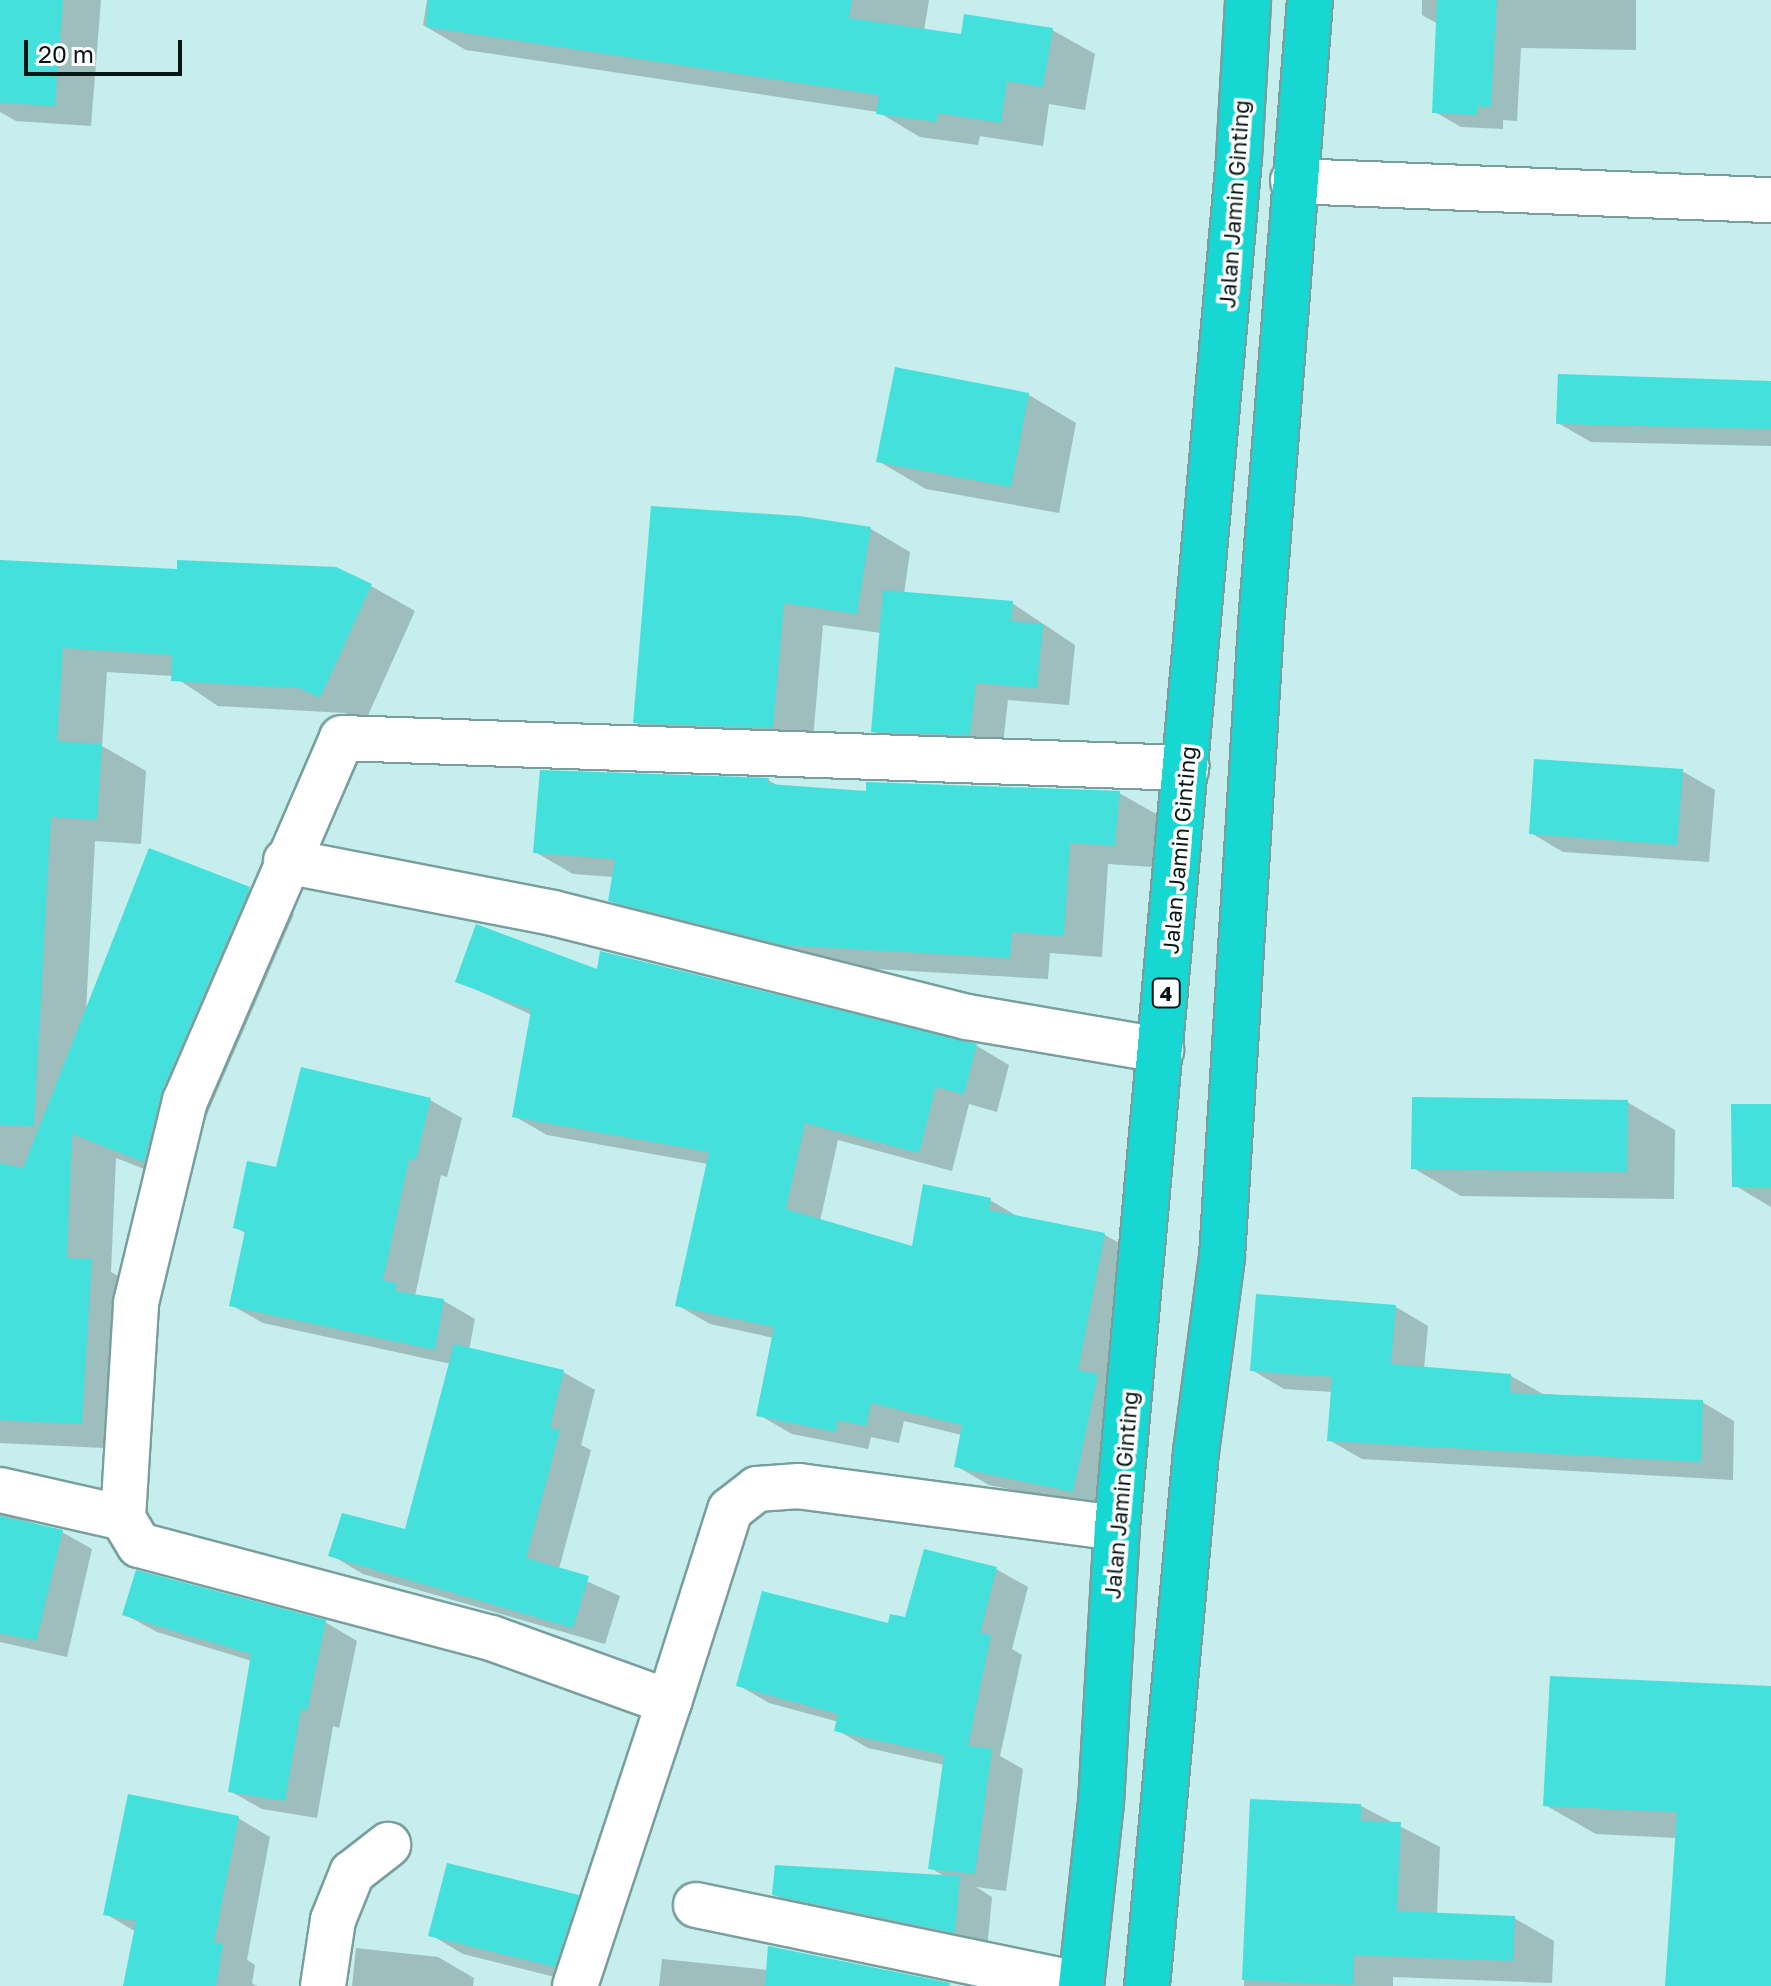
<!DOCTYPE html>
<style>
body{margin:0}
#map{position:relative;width:1771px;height:1986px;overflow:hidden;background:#c5eeec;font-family:"Golos Text",sans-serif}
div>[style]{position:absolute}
.shadow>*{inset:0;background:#0003}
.building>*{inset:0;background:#43e0dc}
.roads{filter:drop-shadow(2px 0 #789f9d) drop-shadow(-2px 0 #789f9d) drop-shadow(0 2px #789f9d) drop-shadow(0 -2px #789f9d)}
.minor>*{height:44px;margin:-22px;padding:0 22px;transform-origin:22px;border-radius:22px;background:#fff}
.highway>*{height:44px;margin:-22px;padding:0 22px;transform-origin:22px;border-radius:22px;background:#17d7d3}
span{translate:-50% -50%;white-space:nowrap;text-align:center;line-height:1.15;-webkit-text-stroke:7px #fff;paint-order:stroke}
.shield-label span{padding:2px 6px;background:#fff;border:2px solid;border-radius:6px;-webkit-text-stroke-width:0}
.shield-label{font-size:20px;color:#071716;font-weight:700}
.street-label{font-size:22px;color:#071716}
.scale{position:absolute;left:24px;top:40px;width:158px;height:36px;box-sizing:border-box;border:4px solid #071716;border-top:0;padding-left:10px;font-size:24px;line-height:28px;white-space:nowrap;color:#071716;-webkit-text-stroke:6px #fff;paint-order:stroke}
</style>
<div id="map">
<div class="shadow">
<i style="clip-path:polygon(0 0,101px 0,91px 126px,16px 121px,0 112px)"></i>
<i style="clip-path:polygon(427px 0,929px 0,924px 31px,963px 36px,1052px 30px,1095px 54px,1085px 110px,1049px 104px,1043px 146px,980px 136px,978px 145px,920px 137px,878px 112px,466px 50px,423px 25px)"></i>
<i style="clip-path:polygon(1422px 0,1636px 0,1636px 50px,1521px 48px,1517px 121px,1503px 120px,1503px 129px,1461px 127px,1435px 112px,1438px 24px,1422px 15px)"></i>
<i style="clip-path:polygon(896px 370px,1029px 395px,1076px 423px,1059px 513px,926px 489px,878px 461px)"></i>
<i style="clip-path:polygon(1771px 383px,1771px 446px,1591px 442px,1558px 423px)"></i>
<i style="clip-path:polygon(871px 529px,910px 552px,904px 594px,1012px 603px,1075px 645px,1069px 705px,1008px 700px,1002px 753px,905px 749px,873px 731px,881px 633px,823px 625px,812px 750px,675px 745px,635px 722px)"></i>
<i style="clip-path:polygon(0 562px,371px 586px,415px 611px,365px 722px,345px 713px,218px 706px,173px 676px,107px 672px,102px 746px,146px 771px,141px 844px,95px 841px,86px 1011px,150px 851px,249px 889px,294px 914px,206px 1117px,188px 1186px,116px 1158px,111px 1272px,136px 1286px,126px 1449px,0 1443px)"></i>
<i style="clip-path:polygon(1682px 771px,1715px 790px,1709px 862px,1563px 852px,1531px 833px)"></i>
<i style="clip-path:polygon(768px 780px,780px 787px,867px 793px,1119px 793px,1158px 815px,1153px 867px,1108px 864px,1102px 957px,1050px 953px,1048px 979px,824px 966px,649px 922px,610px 900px,614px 877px,573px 874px,535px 852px)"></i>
<i style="clip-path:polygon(602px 953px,977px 1046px,1009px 1065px,997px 1112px,969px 1104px,952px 1171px,838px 1140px,820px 1221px,914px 1248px,990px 1200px,1022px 1219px,1105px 1235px,1138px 1254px,1106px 1509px,989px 1485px,956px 1466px,962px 1435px,904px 1421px,899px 1443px,871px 1437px,868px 1449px,792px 1434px,759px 1415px,774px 1338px,710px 1324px,677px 1305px,708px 1164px,547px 1135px,514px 1116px,532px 1015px,457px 981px,599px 971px)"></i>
<i style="clip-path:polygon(430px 1100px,462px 1118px,447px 1177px,441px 1175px,415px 1296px,444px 1301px,475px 1319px,469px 1350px,563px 1372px,595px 1390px,581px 1445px,591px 1450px,559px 1569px,620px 1596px,605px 1644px,363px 1574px,331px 1555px,406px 1531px,451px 1364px,263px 1323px,231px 1305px,247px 1234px,235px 1227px,278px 1169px)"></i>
<i style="clip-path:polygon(1627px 1102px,1675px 1130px,1674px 1199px,1461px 1196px,1413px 1168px)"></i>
<i style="clip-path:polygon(1771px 1106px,1771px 1207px,1734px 1185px)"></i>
<i style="clip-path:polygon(1396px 1307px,1428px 1326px,1424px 1369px,1511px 1376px,1543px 1394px,1702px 1402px,1734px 1421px,1733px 1480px,1362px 1459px,1329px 1440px,1333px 1392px,1284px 1389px,1252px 1370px)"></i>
<i style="clip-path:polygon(0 1513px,62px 1532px,92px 1549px,67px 1657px,0 1642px)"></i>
<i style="clip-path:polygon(925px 1551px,996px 1569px,1028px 1587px,1012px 1649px,1022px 1655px,1000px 1756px,1023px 1769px,1006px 1891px,976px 1887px,992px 1897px,987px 1950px,807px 1913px,774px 1894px,948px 1878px,930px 1868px,945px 1765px,868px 1748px,837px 1730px,839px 1722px,769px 1703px,738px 1685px,906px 1619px)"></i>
<i style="clip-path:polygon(124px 1614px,325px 1622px,357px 1641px,339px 1728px,333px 1726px,317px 1818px,262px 1809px,230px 1791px,252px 1661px,157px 1632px)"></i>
<i style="clip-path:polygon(1771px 1688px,1771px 1986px,1667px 1986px,1677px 1838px,1596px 1834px,1545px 1805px)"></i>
<i style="clip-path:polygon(1252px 1801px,1361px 1806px,1440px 1847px,1437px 1915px,1514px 1918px,1554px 1941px,1552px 1983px,1393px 1977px,1393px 1986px,1244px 1986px)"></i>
<i style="clip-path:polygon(238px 1818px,270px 1837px,247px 1960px,255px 1965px,252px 1983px,257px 1986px,125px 1986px,136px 1932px,106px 1914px)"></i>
<i style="clip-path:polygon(578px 1897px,610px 1916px,587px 1985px,463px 1954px,431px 1935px)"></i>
<i style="clip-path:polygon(356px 1948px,438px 1957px,474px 1978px,473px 1986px,352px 1986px)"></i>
<i style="clip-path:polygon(770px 1948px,953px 1986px,659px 1986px,662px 1959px,768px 1970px)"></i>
</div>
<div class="building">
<i style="clip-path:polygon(0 0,63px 0,55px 106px,0 103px)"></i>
<i style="clip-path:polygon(428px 0,852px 0,849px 18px,961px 34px,964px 14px,1053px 28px,1043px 87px,1007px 81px,1001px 123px,938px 113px,936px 122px,876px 114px,879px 95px,426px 27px)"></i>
<i style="clip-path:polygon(1437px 0,1497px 0,1491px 107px,1478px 106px,1477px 115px,1432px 113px)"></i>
<i style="clip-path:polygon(895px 367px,1029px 393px,1011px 487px,876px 462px)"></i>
<i style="clip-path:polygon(1558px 374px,1771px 381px,1771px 429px,1556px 424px)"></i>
<i style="clip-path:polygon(651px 506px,799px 516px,871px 527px,857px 614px,784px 603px,773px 728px,633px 723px)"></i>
<i style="clip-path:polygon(0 560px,177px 569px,177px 560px,336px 567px,372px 584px,320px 698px,299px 688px,171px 681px,172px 655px,63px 648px,57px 741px,102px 744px,97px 820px,51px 817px,34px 1126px,0 1125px)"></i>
<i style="clip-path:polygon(883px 590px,1013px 601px,1011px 621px,1043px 624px,1037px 688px,976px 683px,970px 735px,871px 732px)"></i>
<i style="clip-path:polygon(1534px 759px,1683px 769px,1677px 845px,1529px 834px)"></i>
<i style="clip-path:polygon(540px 770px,769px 778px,768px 784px,866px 791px,866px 782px,1120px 791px,1115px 846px,1070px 843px,1064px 936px,1012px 932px,1010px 958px,783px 945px,608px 901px,615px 859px,533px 853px)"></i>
<i style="clip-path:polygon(149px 848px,250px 887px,162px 1091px,144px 1162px,72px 1134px,67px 1258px,92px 1259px,82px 1424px,0 1420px,0 1163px,23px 1168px)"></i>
<i style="clip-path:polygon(476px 924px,597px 969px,600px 951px,977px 1044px,964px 1094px,936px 1087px,919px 1153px,805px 1123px,786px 1209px,912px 1246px,923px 1184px,991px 1198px,989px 1210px,1105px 1233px,1078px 1370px,1098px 1374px,1073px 1492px,954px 1467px,962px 1425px,871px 1403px,866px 1426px,838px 1420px,836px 1432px,756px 1416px,774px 1327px,675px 1306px,709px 1152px,512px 1117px,531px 1010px,455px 982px)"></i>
<i style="clip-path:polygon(301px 1067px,431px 1098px,416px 1160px,409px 1159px,383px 1280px,397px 1284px,395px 1291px,444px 1299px,435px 1350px,229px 1306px,245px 1231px,233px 1228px,247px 1161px,276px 1167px)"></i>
<i style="clip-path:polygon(1412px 1097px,1628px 1100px,1627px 1172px,1411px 1169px)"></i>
<i style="clip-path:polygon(1731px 1104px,1771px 1104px,1771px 1187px,1732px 1187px)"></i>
<i style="clip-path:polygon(1256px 1294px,1396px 1305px,1391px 1364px,1511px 1374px,1510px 1393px,1703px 1400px,1701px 1462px,1327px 1441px,1332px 1377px,1250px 1371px)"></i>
<i style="clip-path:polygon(454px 1344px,564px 1370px,550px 1428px,560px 1430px,526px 1558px,589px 1576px,573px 1628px,328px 1556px,342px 1513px,405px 1529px)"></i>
<i style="clip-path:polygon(0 1516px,63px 1530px,36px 1641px,0 1633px)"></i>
<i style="clip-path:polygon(924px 1549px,997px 1567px,980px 1633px,991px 1635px,968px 1746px,992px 1749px,975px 1874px,928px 1869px,944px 1755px,834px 1731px,838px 1714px,736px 1686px,762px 1591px,888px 1623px,890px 1614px,905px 1617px)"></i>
<i style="clip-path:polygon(136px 1570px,326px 1620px,307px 1711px,301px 1709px,285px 1801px,228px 1792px,251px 1654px,122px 1615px)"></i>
<i style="clip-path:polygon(1550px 1676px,1771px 1686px,1771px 1986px,1665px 1986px,1677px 1812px,1543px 1806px)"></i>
<i style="clip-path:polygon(128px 1794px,239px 1816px,214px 1942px,223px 1944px,216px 1986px,123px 1986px,136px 1921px,103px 1915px)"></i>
<i style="clip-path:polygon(1250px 1799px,1361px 1804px,1361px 1821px,1401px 1822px,1397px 1911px,1515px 1916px,1513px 1961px,1354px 1955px,1353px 1985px,1242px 1980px)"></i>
<i style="clip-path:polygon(447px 1863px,579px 1895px,555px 1967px,428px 1936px)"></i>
<i style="clip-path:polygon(775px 1865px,960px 1876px,955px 1933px,772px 1895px)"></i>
<i style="clip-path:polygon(768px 1946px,950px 1983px,949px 1986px,765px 1986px)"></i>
</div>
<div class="roads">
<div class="minor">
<i style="left:1293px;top:181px;width:478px;rotate:2.3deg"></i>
<i style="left:286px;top:861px;width:272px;rotate:11deg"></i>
<i style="left:553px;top:913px;width:427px;rotate:14.1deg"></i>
<i style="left:967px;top:1017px;width:197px;rotate:9.7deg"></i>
<i style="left:0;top:1490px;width:126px;rotate:12.8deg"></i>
<i style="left:1117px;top:1528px;width:321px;rotate:-172.5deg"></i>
<i style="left:799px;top:1486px;width:42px;rotate:175.9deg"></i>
<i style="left:757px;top:1489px;width:34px;rotate:142deg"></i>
<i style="left:730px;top:1510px;width:201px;rotate:107.6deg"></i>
<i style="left:669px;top:1702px;width:189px;rotate:-160.2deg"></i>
<i style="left:491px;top:1638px;width:364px;rotate:-165.2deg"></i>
<i style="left:139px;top:1545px;width:31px;rotate:-121deg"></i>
<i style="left:123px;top:1518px;width:215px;rotate:-86.5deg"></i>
<i style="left:136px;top:1303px;width:208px;rotate:-76.4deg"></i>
<i style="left:185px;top:1101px;width:395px;rotate:-66.6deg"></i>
<i style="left:342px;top:738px;width:845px;rotate:2.04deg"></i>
<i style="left:696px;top:1905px;width:393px;rotate:11.7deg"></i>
<i style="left:323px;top:1986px;width:67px;rotate:-81.4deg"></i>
<i style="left:333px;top:1920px;width:51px;rotate:-68deg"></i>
<i style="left:352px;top:1873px;width:46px;rotate:-37.9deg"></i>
<i style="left:575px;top:1986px;width:299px;rotate:-71.7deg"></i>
</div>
<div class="highway">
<i style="left:1081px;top:1986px;width:184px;rotate:-83.8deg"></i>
<i style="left:1101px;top:1803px;width:275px;rotate:-86.7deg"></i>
<i style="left:1117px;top:1528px;width:1375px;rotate:-84.91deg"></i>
<i style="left:1239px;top:158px;width:158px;rotate:-86.7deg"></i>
<i style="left:1147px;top:1986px;width:536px;rotate:-84.76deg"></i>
<i style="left:1196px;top:1452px;width:197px;rotate:-82.4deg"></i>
<i style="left:1222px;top:1257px;width:634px;rotate:-86.47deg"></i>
<i style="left:1261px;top:624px;width:626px;rotate:-85.51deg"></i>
</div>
</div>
<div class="shield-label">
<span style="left:1166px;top:993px">4</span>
</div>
<div class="street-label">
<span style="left:1234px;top:204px;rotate:-86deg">Jalan Jamin Ginting</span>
<span style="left:1179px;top:850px;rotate:-85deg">Jalan Jamin Ginting</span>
<span style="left:1121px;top:1495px;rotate:-85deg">Jalan Jamin Ginting</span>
</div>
<div class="scale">20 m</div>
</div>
